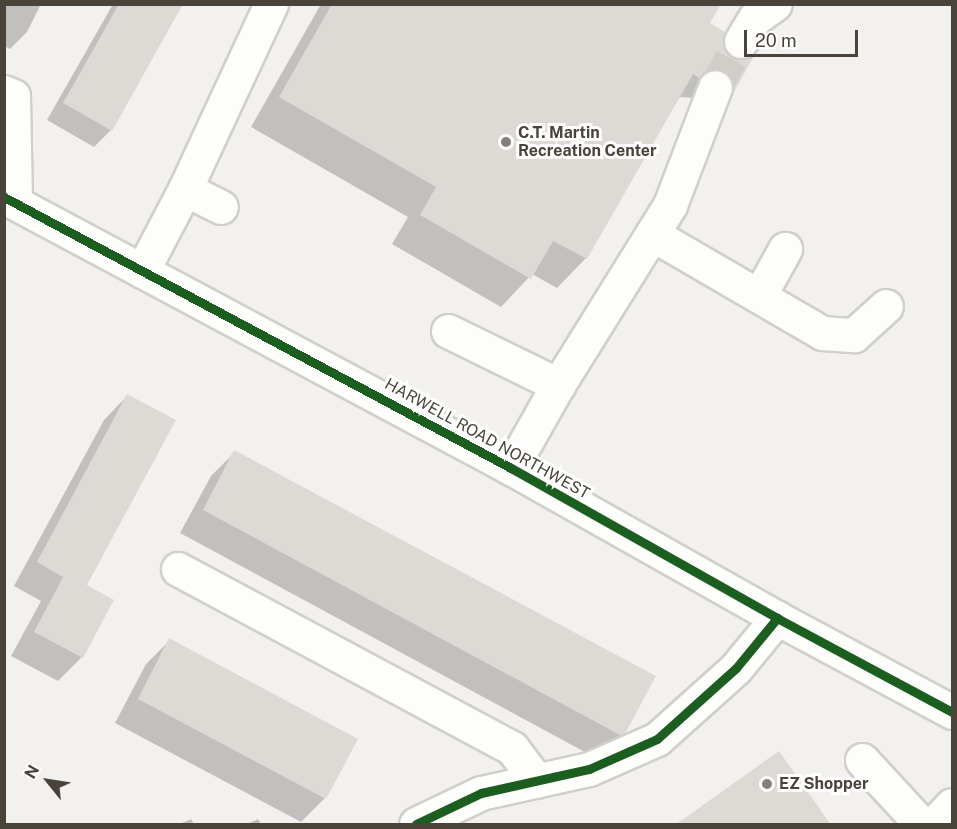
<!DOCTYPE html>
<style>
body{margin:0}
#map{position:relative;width:957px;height:829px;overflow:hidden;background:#f3f1ee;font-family:"Public Sans",sans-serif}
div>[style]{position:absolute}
.shadow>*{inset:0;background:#0003}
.building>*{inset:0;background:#dddad6}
.minor-tunnel>*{height:33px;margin-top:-16.5px;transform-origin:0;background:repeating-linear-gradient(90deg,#d1ceca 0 33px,transparent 0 49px)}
.roads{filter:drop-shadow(2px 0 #d1cfcc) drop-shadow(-2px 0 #d1cfcc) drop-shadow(0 2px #d1cfcc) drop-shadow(0 -2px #d1cfcc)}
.minor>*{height:33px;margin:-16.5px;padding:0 16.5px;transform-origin:16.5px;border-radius:16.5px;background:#fdfdfc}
.cycleway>*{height:9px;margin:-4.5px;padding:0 4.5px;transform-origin:4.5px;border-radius:4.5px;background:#1b5e20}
.dots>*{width:16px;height:16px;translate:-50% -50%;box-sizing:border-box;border:3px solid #fff;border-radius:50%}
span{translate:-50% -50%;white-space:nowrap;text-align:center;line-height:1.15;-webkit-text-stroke:6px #fff;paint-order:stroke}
.poi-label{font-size:16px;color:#49433a;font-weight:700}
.left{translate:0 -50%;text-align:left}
.street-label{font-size:16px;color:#49433a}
.frame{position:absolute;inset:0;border:6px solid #49433a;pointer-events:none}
.north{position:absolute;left:18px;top:751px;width:60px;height:60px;-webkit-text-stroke:4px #fff;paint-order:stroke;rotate:300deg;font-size:16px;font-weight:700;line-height:24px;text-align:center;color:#49433a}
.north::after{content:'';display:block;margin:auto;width:21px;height:27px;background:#49433a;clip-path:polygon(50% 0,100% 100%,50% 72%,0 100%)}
.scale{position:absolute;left:744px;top:30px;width:114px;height:27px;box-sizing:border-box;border:3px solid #49433a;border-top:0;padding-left:8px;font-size:18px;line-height:21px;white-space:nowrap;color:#49433a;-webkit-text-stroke:4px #fff;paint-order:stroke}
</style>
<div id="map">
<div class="shadow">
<i style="clip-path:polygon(4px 4px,41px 4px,27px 32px,10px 49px,4px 46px)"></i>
<i style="clip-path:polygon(113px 4px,177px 4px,111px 130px,94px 147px,47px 120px)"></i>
<i style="clip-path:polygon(321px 4px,719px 4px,708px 24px,723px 50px,731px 59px,752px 58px,730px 96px,704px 123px,705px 113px,693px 98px,681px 97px,675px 101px,586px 258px,557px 288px,532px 274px,501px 307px,392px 244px,408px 217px,251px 127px)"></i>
<i style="clip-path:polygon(127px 396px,85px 586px,82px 657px,58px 681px,11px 656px,41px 601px,14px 586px,104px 420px)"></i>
<i style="clip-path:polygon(235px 452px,625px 731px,596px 758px,180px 533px,211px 476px)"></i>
<i style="clip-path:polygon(170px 640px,356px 740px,324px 799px,301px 822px,115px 723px,146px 664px)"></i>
<i style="clip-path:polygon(191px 819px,194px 824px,180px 824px)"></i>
<i style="clip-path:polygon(258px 819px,261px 824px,247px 824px)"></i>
</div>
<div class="building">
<i style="clip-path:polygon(119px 4px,183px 4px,112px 131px,63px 103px)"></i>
<i style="clip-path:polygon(332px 4px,721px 4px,710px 23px,725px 32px,725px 50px,741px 60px,757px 51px,731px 97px,733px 83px,722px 70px,711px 69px,699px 78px,693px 74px,587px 259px,553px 241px,531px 279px,420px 215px,436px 187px,279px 97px)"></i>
<i style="clip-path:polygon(127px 394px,176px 420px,87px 585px,114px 600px,83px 658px,34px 632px,63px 577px,37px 562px)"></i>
<i style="clip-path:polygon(234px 450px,656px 676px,626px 732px,620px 735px,203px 510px)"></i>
<i style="clip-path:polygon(169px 638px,358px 739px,326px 799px,138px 699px)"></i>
<i style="clip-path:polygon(779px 751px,831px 825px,675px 825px)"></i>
</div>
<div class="minor-tunnel">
<i style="left:715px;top:87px;width:53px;rotate:-60.5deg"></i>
</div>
<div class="roads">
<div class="minor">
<i style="left:741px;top:41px;width:27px;rotate:-59deg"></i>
<i style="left:755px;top:18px;width:24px;rotate:-35deg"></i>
<i style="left:4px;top:92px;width:10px;rotate:24deg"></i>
<i style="left:13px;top:96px;width:107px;rotate:88.9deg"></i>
<i style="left:185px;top:189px;width:204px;rotate:-65.1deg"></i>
<i style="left:4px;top:197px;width:575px;rotate:28.13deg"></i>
<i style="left:511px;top:468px;width:305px;rotate:29.4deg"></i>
<i style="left:777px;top:618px;width:199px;rotate:28.2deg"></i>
<i style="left:652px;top:234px;width:197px;rotate:30.2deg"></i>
<i style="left:822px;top:333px;width:32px;rotate:4deg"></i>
<i style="left:854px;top:335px;width:43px;rotate:-42.2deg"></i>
<i style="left:142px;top:271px;width:93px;rotate:-62.3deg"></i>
<i style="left:185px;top:189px;width:40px;rotate:26.6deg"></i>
<i style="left:759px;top:296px;width:54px;rotate:-61deg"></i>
<i style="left:448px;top:331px;width:123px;rotate:26.1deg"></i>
<i style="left:511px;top:468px;width:95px;rotate:-60.5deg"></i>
<i style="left:558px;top:385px;width:212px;rotate:-58.1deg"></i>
<i style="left:670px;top:205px;width:126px;rotate:-69.1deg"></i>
<i style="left:178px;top:569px;width:379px;rotate:28.2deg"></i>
<i style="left:512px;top:748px;width:41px;rotate:52.9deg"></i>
<i style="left:862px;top:760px;width:87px;rotate:47.3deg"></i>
<i style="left:416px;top:824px;width:72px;rotate:-25.5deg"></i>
<i style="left:481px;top:793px;width:111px;rotate:-12.5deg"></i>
<i style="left:589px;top:769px;width:74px;rotate:-23.8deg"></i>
<i style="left:657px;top:739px;width:106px;rotate:-41.9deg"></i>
<i style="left:736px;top:668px;width:65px;rotate:-50.6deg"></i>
<i style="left:934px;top:824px;width:26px;rotate:-47deg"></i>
</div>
</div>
<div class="cycleway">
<i style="left:4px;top:197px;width:575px;rotate:28.13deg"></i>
<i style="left:511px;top:468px;width:305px;rotate:29.4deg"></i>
<i style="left:777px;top:618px;width:199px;rotate:28.2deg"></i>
<i style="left:416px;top:824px;width:72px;rotate:-25.5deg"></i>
<i style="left:481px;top:793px;width:111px;rotate:-12.5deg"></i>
<i style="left:589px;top:769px;width:74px;rotate:-23.8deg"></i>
<i style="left:657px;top:739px;width:106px;rotate:-41.9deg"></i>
<i style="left:736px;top:668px;width:65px;rotate:-50.6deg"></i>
</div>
<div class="dots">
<i style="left:506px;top:142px;background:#848079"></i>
<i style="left:767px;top:784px;background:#848079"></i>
</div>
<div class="poi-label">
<span class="left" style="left:518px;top:142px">C.T. Martin<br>Recreation Center</span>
<span class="left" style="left:779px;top:784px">EZ Shopper</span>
</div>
<div class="street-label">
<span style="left:487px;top:439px;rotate:29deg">HARWELL ROAD NORTHWEST</span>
</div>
<div class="frame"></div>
<div class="north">N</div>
<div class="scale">20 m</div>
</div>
